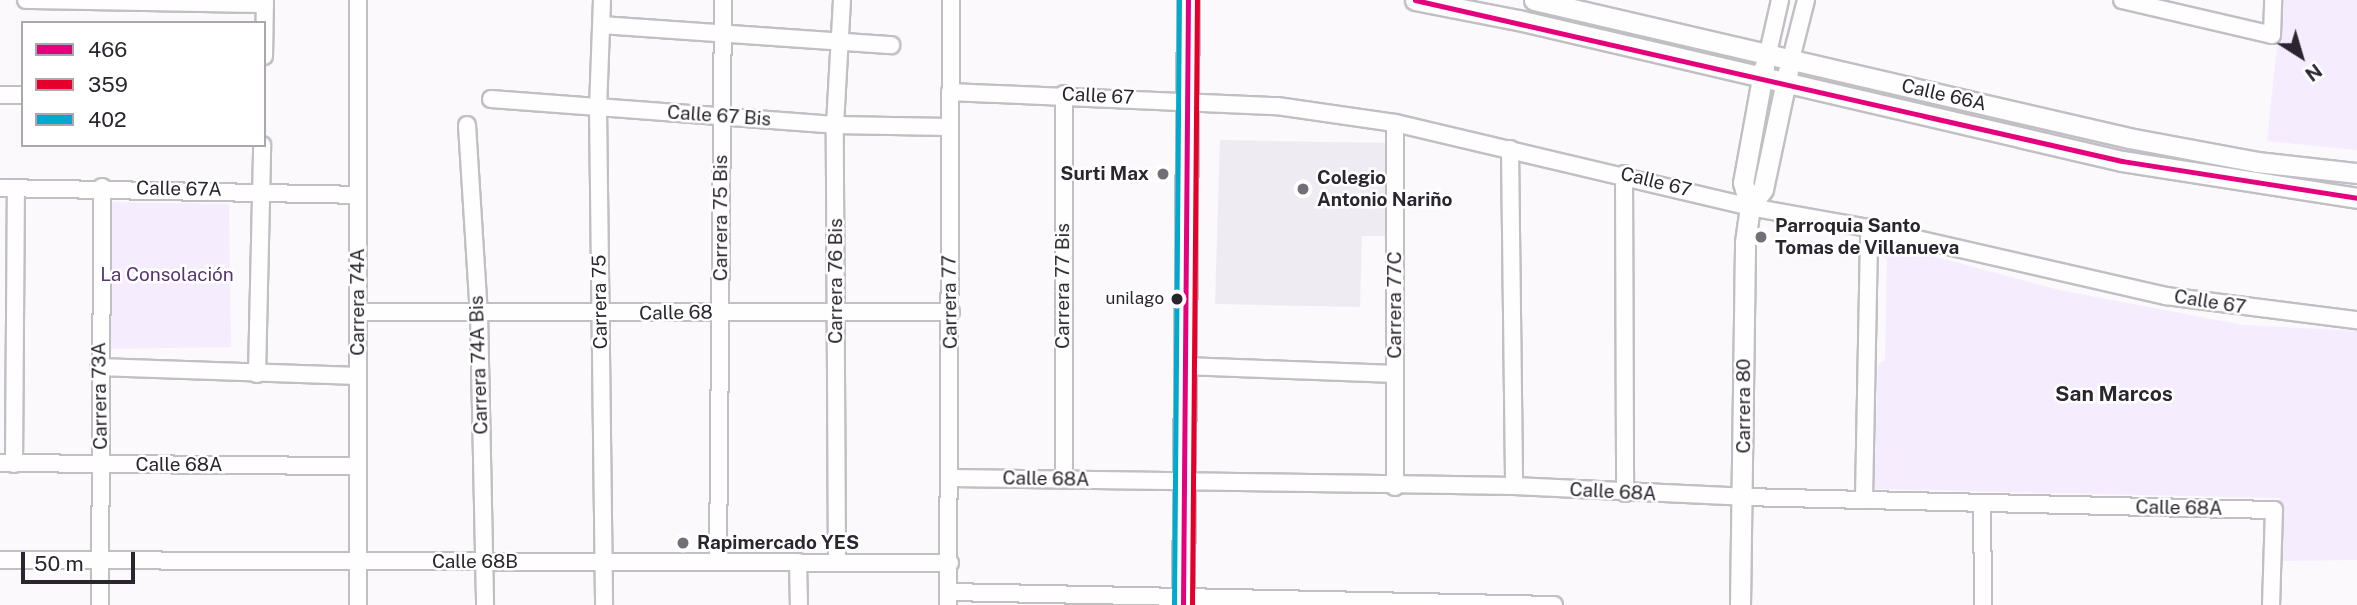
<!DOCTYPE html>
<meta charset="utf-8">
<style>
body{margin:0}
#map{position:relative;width:2357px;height:605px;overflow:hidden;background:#fbf9fc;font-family:"Public Sans",sans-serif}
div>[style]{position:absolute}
.built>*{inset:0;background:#efebf3}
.green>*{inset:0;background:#f5ecfe}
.roads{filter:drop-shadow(2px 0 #c2bfc4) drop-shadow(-2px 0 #c2bfc4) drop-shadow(0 2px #c2bfc4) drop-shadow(0 -2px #c2bfc4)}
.minor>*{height:16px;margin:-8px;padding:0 8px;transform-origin:8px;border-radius:8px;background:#fefeff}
.tertiary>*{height:19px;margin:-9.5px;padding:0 9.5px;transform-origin:9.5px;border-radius:9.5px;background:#fefeff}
.secondary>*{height:21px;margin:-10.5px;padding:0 10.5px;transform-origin:10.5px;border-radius:10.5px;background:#fefeff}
.bus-1>*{height:5px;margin:-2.5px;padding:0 2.5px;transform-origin:2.5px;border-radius:2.5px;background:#e5007d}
.bus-2>*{height:5px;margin:-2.5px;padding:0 2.5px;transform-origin:2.5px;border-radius:2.5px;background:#e4002b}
.bus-3>*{height:5px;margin:-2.5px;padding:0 2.5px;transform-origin:2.5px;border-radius:2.5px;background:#00a9ce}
.dots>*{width:19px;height:19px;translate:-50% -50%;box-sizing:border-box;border:4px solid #fff;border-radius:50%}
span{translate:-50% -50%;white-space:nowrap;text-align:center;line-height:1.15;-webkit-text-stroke:5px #fff;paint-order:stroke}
.bus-label{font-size:17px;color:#2a252e}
.right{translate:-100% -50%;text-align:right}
.street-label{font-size:19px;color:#2a252e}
.poi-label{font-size:19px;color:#2a252e;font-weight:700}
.left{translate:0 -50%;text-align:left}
.park-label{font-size:19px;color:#573474}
.neighbourhood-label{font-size:21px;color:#2a252e;font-weight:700}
.legend{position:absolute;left:21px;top:21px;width:245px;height:126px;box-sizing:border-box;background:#fff;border:2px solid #aaa8ab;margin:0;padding:9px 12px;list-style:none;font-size:21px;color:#2a252e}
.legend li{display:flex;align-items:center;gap:14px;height:35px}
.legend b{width:35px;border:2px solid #aaa8ab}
.north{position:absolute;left:2266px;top:21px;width:70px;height:70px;-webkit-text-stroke:5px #fff;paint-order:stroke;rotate:143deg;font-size:19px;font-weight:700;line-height:28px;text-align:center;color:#2a252e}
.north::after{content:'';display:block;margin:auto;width:24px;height:32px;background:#2a252e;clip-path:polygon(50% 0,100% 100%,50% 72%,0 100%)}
.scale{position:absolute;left:21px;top:552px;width:114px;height:32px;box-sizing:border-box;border:4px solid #2a252e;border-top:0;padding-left:9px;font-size:21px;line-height:24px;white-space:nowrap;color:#2a252e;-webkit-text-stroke:5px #fff;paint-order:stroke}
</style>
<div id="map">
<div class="built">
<i style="clip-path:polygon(1220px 140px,1390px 143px,1387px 236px,1362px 236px,1360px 307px,1215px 304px)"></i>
</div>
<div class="green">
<i style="clip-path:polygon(2282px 0,2357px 0,2357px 150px,2267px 141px)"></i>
<i style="clip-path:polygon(105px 202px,229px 204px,231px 347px,101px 349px)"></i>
<i style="clip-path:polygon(1878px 241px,2059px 290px,2243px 325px,2357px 331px,2357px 560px,2281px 561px,2280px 498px,1874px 489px,1878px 364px,1885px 360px,1887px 259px,1878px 254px)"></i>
</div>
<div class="roads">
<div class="minor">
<i style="left:26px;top:0;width:239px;rotate:1deg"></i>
<i style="left:602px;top:0;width:107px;rotate:92.1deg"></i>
<i style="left:598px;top:107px;width:498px;rotate:89.3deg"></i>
<i style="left:2122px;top:0;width:154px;rotate:13.1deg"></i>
<i style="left:2272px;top:35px;width:35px;rotate:-88deg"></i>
<i style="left:602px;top:25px;width:290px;rotate:4deg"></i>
<i style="left:1768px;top:53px;width:54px;rotate:-77.2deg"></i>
<i style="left:264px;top:56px;width:56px;rotate:-89deg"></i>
<i style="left:1791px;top:59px;width:61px;rotate:-75.7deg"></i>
<i style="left:950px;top:92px;width:327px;rotate:2.5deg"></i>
<i style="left:1277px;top:106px;width:119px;rotate:8.2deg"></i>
<i style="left:1395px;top:123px;width:365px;rotate:13.3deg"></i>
<i style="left:1750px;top:207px;width:121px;rotate:10deg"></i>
<i style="left:1869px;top:228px;width:305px;rotate:12.9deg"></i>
<i style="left:2166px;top:296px;width:193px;rotate:7.2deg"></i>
<i style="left:1064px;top:94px;width:385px;rotate:90deg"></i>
<i style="left:0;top:95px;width:23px"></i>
<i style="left:491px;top:99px;width:345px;rotate:4.3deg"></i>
<i style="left:835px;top:125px;width:113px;rotate:1deg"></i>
<i style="left:467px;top:125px;width:189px;rotate:86.4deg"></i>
<i style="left:479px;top:314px;width:291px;rotate:88.8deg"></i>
<i style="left:1510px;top:149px;width:337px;rotate:89.3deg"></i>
<i style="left:1624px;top:174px;width:319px;rotate:89.8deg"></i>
<i style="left:0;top:188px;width:358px;rotate:1.1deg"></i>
<i style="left:358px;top:312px;width:593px"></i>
<i style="left:1185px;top:366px;width:210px;rotate:2.2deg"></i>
<i style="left:99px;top:367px;width:259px;rotate:2deg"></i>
<i style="left:257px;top:374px;width:229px;rotate:-88.7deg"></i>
<i style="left:0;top:463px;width:358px;rotate:0.5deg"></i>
<i style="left:14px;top:464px;width:276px;rotate:-89.6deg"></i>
<i style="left:951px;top:478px;width:563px;rotate:0.81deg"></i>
<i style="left:1514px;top:486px;width:230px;rotate:2.7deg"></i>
<i style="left:1744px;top:497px;width:530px;rotate:1.41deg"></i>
<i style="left:2274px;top:510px;width:95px;rotate:91.8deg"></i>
<i style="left:1395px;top:487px;width:364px;rotate:-90deg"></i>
<i style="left:1864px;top:499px;width:271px;rotate:-88.9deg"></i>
<i style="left:1982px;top:503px;width:102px;rotate:89.4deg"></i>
<i style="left:0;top:560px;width:950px;rotate:0.18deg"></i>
<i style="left:718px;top:562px;width:562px;rotate:-89.49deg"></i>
<i style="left:798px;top:562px;width:43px;rotate:88.7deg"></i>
<i style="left:837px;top:563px;width:438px;rotate:-90.3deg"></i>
<i style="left:835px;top:125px;width:125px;rotate:-86.8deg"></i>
<i style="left:949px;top:592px;width:605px;rotate:1.23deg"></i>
<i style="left:100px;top:605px;width:418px;rotate:-89.7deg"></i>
<i style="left:358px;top:605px;width:605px;rotate:-90deg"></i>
<i style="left:948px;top:605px;width:605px;rotate:-89.72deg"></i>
</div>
<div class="tertiary">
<i style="left:1415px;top:0;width:105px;rotate:11deg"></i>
<i style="left:1518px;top:20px;width:620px;rotate:13.14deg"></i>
<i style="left:2122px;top:161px;width:238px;rotate:8.9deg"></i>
<i style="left:1534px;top:0;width:611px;rotate:13.06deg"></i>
<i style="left:2129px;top:138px;width:130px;rotate:10.6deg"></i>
<i style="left:2257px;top:162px;width:101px;rotate:6.3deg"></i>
<i style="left:1750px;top:207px;width:22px;rotate:-54deg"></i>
<i style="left:1763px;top:189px;width:121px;rotate:-78deg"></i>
<i style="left:1740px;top:605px;width:363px;rotate:-89.2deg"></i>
<i style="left:1745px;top:242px;width:35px;rotate:-82deg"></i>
<i style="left:1750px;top:207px;width:25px;rotate:-106deg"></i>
<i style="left:1743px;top:183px;width:118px;rotate:-79.7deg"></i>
</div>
<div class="secondary">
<i style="left:1183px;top:605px;width:605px;rotate:-89.53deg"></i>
</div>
</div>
<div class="bus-1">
<i style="left:1415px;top:0;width:725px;rotate:12.83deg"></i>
<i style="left:2122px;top:161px;width:238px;rotate:8.9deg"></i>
<i style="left:1183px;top:605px;width:605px;rotate:-89.53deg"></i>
</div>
<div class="bus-2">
<i style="left:1192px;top:605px;width:605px;rotate:-89.53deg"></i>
</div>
<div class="bus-3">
<i style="left:1174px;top:605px;width:605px;rotate:-89.53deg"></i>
</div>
<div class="dots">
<i style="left:1163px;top:174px;background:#736f76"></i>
<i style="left:1303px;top:189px;background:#736f76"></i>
<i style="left:1761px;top:237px;background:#736f76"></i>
<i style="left:1177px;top:299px;background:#2a252e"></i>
<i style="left:683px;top:543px;background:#736f76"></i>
</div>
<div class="bus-label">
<span class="right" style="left:1164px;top:299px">unilago</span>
</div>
<div class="street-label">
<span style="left:1944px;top:95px;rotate:13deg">Calle 66A</span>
<span style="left:1098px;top:96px;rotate:3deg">Calle 67</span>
<span style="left:719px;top:116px;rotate:4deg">Calle 67 Bis</span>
<span style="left:1656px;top:182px;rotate:14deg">Calle 67</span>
<span style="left:179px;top:189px;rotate:1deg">Calle 67A</span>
<span style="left:721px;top:218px;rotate:-90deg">Carrera 75 Bis</span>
<span style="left:836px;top:281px;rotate:-90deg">Carrera 76 Bis</span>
<span style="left:1063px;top:286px;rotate:-90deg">Carrera 77 Bis</span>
<span style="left:358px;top:302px;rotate:-90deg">Carrera 74A</span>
<span style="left:600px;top:302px;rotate:-91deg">Carrera 75</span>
<span style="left:950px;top:302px;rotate:-91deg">Carrera 77</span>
<span style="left:2210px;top:302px;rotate:9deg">Calle 67</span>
<span style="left:1395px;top:305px;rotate:-90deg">Carrera 77C</span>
<span style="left:676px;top:313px;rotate:-1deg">Calle 68</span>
<span style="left:479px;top:365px;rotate:-92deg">Carrera 74A Bis</span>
<span style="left:100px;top:396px;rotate:-91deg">Carrera 73A</span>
<span style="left:1744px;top:406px;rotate:-90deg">Carrera 80</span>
<span style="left:179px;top:465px">Calle 68A</span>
<span style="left:1046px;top:479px;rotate:1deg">Calle 68A</span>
<span style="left:1613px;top:492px;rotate:3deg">Calle 68A</span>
<span style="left:2179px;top:508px;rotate:1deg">Calle 68A</span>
<span style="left:475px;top:562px">Calle 68B</span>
</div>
<div class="poi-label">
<span class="right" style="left:1149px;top:174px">Surti Max</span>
<span class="left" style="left:1317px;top:189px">Colegio<br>Antonio Nariño</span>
<span class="left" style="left:1775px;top:237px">Parroquia Santo<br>Tomas de Villanueva</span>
<span class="left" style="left:697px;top:543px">Rapimercado YES</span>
</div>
<div class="park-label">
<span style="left:167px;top:275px">La Consolación</span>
</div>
<div class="neighbourhood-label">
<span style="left:2114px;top:394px">San Marcos</span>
</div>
<ul class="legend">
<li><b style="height:9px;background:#e5007d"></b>466</li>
<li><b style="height:9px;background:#e4002b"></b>359</li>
<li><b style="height:9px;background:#00a9ce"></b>402</li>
</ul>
<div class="north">N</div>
<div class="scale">50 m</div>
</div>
